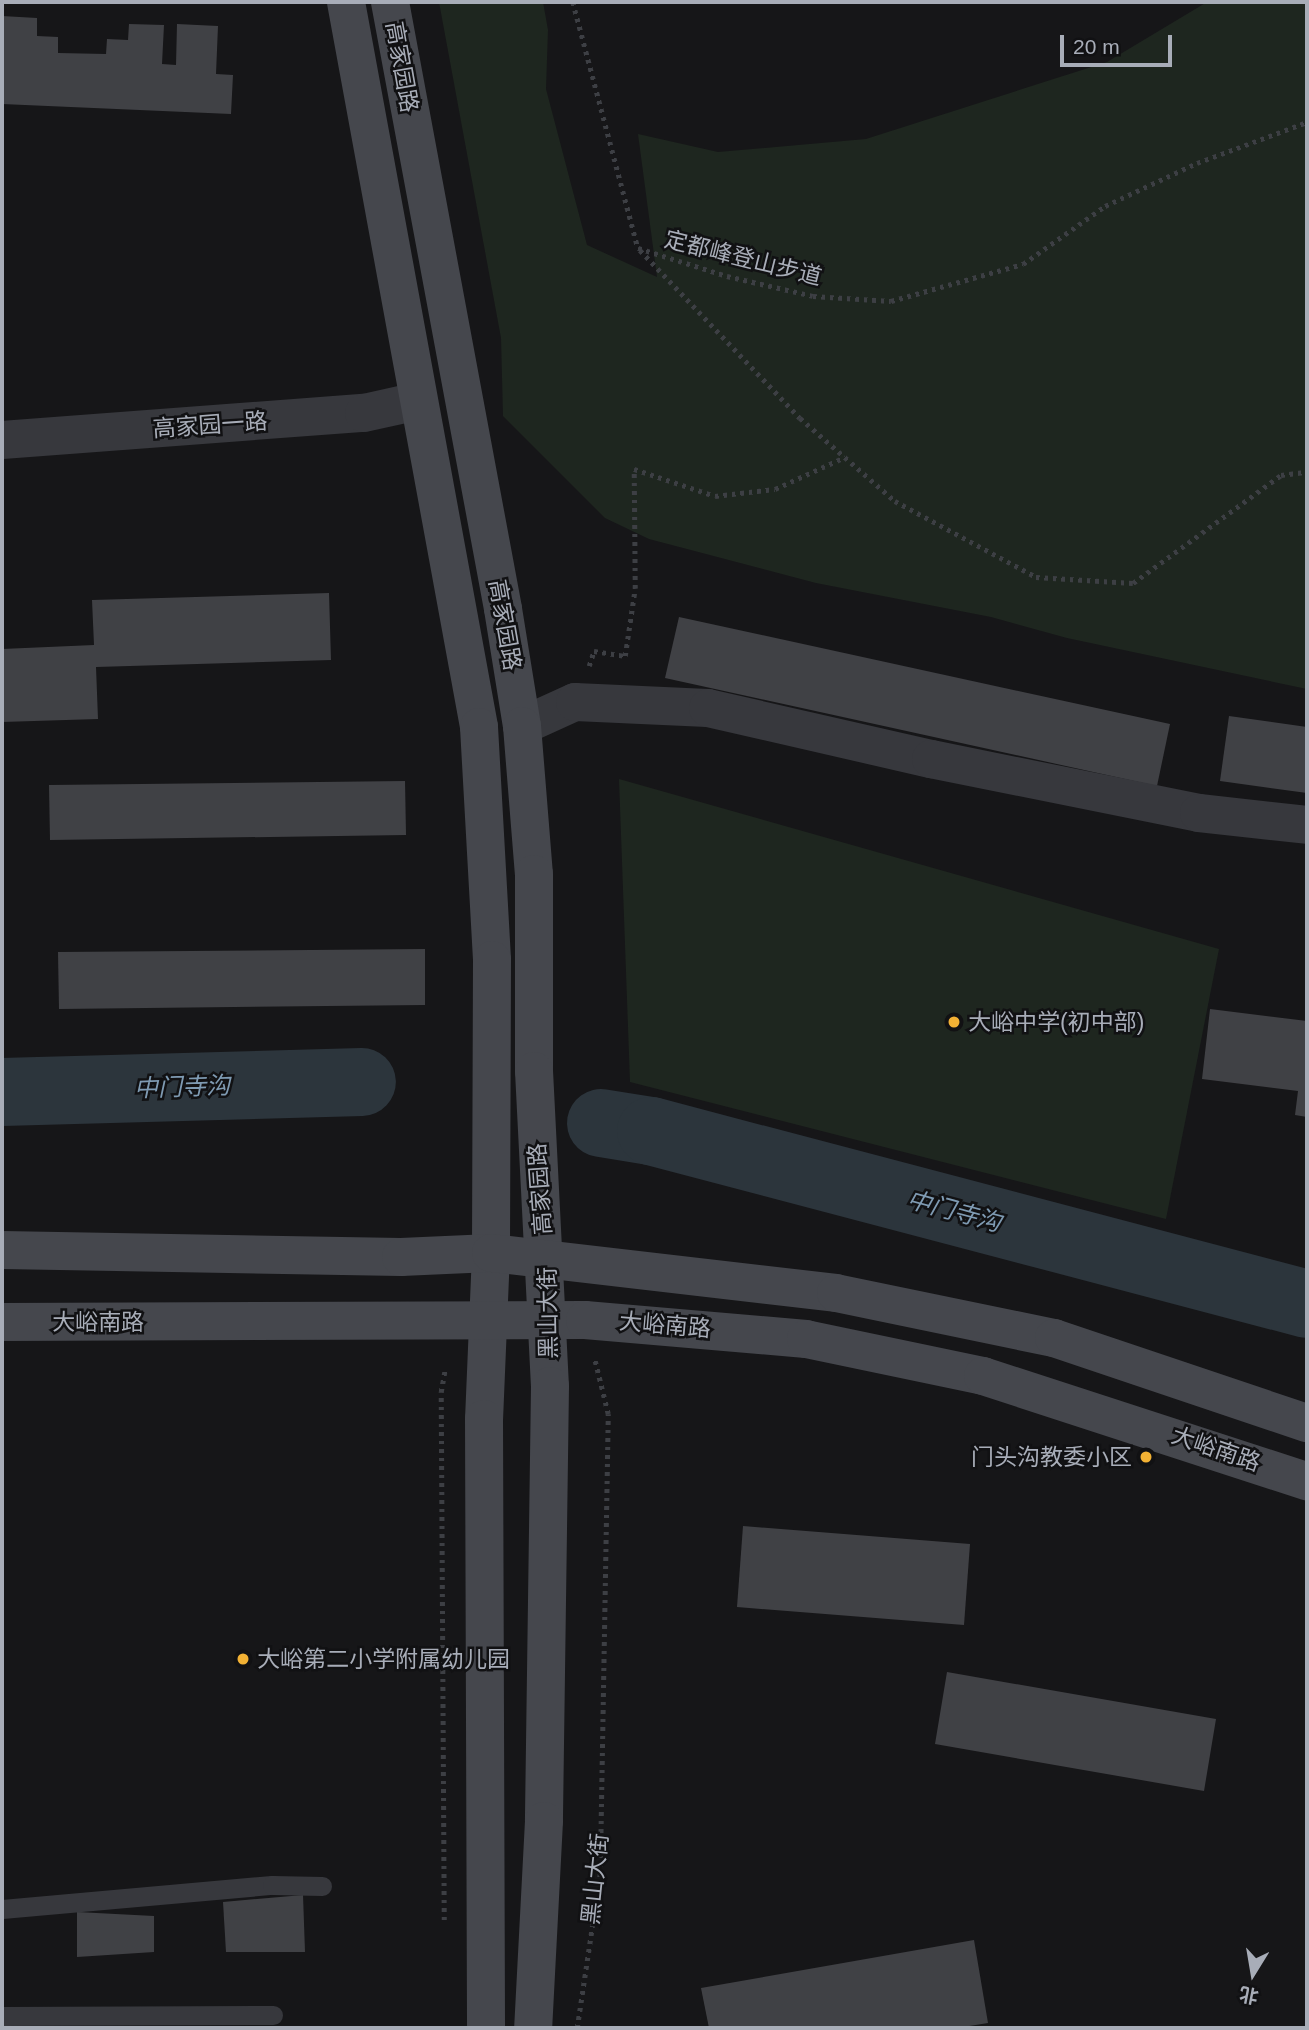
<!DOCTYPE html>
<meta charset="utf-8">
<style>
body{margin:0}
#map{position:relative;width:1309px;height:2030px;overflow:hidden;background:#161618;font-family:Arial,"Noto Sans SC",sans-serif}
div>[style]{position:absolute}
.green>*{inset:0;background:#1e261f}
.river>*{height:68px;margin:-34px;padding:0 34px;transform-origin:34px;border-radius:34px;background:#2c353c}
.building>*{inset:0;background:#404145}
.path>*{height:4.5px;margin-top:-2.25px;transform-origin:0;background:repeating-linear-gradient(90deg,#3d3f44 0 3.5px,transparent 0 8.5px)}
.lane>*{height:19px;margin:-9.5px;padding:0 9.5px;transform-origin:9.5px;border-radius:9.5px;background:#37383d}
.street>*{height:38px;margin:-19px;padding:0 19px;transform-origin:19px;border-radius:19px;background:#37383d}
.secondary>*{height:38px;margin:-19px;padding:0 19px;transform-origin:19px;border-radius:19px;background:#45474d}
.dots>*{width:19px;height:19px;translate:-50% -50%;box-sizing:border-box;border:4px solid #111113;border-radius:50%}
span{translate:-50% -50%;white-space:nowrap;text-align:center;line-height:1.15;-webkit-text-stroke:5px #111113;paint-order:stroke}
.street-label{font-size:23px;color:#a8adb8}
.poi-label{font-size:23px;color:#a8adb8}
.left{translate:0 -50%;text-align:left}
.right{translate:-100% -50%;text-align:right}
.water-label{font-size:24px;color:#7f9bb3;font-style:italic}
.frame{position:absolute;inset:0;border:4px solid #a8adb8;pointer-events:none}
.north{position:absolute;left:1218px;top:1939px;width:70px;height:70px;-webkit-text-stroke:5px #111113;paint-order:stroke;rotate:191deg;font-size:19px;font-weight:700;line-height:28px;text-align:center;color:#a8adb8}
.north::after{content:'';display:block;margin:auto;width:24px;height:32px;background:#a8adb8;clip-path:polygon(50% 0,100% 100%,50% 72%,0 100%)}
.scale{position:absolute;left:1060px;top:35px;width:112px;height:32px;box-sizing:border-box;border:4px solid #a8adb8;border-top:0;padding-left:9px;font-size:21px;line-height:24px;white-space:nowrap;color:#a8adb8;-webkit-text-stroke:5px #111113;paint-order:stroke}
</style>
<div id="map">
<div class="green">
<i style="clip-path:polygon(439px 2px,543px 2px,548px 30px,546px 89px,587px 245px,657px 277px,638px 134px,718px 152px,866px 139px,1107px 62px,1207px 2px,1307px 2px,1307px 689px,1067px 638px,991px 617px,816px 583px,649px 539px,605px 518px,503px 416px,501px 338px)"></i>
<i style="clip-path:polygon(619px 779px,1219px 949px,1166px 1219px,630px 1082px)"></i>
</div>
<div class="river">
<i style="left:2px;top:1092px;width:360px;rotate:-1.6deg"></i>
<i style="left:601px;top:1123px;width:51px;rotate:9.1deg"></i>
<i style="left:651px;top:1131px;width:678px;rotate:14.77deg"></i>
</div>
<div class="building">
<i style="clip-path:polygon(2px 16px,37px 18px,37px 36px,58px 37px,58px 53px,106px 54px,107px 39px,128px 40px,129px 24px,164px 25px,162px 64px,176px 65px,177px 24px,218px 26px,216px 74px,233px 75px,231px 114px,2px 104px)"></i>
<i style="clip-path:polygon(329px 593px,331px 660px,96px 667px,98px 719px,2px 722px,2px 649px,94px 645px,92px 600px)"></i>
<i style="clip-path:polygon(679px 617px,1170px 724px,1157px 786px,665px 678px)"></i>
<i style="clip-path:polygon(1229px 716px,1307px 727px,1307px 793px,1220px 781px)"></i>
<i style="clip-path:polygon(405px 781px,406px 835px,50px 840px,49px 785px)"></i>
<i style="clip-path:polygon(425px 949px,425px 1005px,59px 1009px,58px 952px)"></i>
<i style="clip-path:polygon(1210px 1009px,1307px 1021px,1307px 1117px,1295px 1115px,1298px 1091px,1202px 1079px)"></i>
<i style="clip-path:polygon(743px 1526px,970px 1544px,964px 1625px,737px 1607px)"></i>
<i style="clip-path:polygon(947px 1672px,1216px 1719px,1204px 1791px,935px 1744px)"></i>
<i style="clip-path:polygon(303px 1895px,305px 1952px,226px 1952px,223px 1902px)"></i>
<i style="clip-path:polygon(77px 1912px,154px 1916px,154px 1952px,77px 1957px)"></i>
<i style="clip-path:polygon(974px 1940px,988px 2023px,957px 2028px,709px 2028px,701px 1988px)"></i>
</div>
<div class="path">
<i style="left:573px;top:2px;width:254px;rotate:75.2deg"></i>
<i style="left:638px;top:248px;width:93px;rotate:17.5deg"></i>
<i style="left:727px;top:276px;width:88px;rotate:13.1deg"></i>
<i style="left:813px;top:296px;width:78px;rotate:3.7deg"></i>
<i style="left:891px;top:301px;width:137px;rotate:-15.7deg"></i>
<i style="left:1023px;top:264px;width:100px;rotate:-35.3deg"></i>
<i style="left:1105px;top:206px;width:102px;rotate:-25.1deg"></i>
<i style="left:1197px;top:163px;width:117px;rotate:-20.4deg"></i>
<i style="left:640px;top:250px;width:232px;rotate:46.4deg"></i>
<i style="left:800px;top:418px;width:126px;rotate:41.1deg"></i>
<i style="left:895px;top:501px;width:160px;rotate:28.3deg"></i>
<i style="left:1036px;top:577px;width:97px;rotate:3.5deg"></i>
<i style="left:1133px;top:583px;width:183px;rotate:-36.1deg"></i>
<i style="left:1281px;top:475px;width:26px;rotate:-7deg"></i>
<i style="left:589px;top:666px;width:16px;rotate:-72deg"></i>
<i style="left:594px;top:651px;width:31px;rotate:9deg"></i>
<i style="left:625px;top:656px;width:69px;rotate:-81.6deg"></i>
<i style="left:635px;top:588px;width:119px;rotate:-90.5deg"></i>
<i style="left:634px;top:469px;width:85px;rotate:18.4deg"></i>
<i style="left:715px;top:496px;width:60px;rotate:-6.7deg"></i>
<i style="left:775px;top:489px;width:77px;rotate:-24.6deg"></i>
<i style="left:444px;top:1920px;width:528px;rotate:-90.33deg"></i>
<i style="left:441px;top:1392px;width:23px;rotate:-80deg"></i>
<i style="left:577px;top:2028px;width:155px;rotate:-81.5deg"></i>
<i style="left:600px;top:1875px;width:461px;rotate:-89deg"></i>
<i style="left:608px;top:1414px;width:59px;rotate:-103.8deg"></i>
</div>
<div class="lane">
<i style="left:2px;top:1909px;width:271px;rotate:-5.1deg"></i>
<i style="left:272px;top:1885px;width:50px;rotate:1.1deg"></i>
<i style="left:2px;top:2016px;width:271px;rotate:-0.2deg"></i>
</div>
<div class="street">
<i style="left:2px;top:440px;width:363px;rotate:-4.3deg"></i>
<i style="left:364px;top:413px;width:55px;rotate:-12.5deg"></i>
<i style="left:522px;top:726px;width:58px;rotate:-24.4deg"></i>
<i style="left:575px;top:702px;width:133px;rotate:2.6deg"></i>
<i style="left:708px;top:708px;width:229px;rotate:12.9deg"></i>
<i style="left:931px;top:759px;width:273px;rotate:11.4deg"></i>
<i style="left:1199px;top:813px;width:109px;rotate:6.3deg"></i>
</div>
<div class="secondary">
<i style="left:346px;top:2px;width:737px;rotate:79.6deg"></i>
<i style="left:479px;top:727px;width:233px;rotate:86.8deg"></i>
<i style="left:492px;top:960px;width:293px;rotate:90.2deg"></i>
<i style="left:491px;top:1253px;width:166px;rotate:92.4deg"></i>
<i style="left:484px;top:1419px;width:609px;rotate:89.81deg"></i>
<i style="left:390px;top:2px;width:617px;rotate:79.45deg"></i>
<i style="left:503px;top:609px;width:119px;rotate:80.8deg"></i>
<i style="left:522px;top:726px;width:148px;rotate:85.4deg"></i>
<i style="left:534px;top:874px;width:197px;rotate:90deg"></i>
<i style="left:534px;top:1071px;width:315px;rotate:87.1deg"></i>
<i style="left:550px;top:1386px;width:435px;rotate:90.8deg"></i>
<i style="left:544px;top:1821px;width:207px;rotate:93deg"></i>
<i style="left:2px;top:1250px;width:399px;rotate:1deg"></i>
<i style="left:401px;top:1257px;width:90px;rotate:-2.5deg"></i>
<i style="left:491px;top:1253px;width:347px;rotate:6.6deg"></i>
<i style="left:836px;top:1293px;width:223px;rotate:11.7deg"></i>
<i style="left:1054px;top:1338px;width:267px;rotate:18.6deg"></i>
<i style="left:2px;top:1322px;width:583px;rotate:-0.2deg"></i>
<i style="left:585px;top:1320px;width:222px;rotate:4.9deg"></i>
<i style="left:806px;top:1339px;width:181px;rotate:11.8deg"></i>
<i style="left:983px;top:1376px;width:341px;rotate:18deg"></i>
</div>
<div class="dots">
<i style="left:954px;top:1022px;background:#f2b134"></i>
<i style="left:1146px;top:1457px;background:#f2b134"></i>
<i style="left:243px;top:1659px;background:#f2b134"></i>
</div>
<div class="street-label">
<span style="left:402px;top:67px;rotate:80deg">高家园路</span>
<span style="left:743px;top:258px;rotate:14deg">定都峰登山步道</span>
<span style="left:210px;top:425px;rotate:-4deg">高家园一路</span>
<span style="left:505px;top:625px;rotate:80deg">高家园路</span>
<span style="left:540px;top:1189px;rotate:-94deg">高家园路</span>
<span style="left:548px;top:1313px;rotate:-91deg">黑山大街</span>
<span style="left:98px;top:1322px">大峪南路</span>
<span style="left:665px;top:1325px;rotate:5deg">大峪南路</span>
<span style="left:1216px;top:1449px;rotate:19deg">大峪南路</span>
<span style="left:595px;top:1879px;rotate:-84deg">黑山大街</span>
</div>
<div class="poi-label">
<span class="left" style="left:968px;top:1022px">大峪中学(初中部)</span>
<span class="right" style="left:1132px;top:1457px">门头沟教委小区</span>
<span class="left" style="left:257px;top:1659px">大峪第二小学附属幼儿园</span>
</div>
<div class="water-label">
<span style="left:182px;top:1087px;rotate:-2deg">中门寺沟</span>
<span style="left:954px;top:1211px;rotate:15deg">中门寺沟</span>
</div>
<div class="frame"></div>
<div class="north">北</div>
<div class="scale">20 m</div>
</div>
